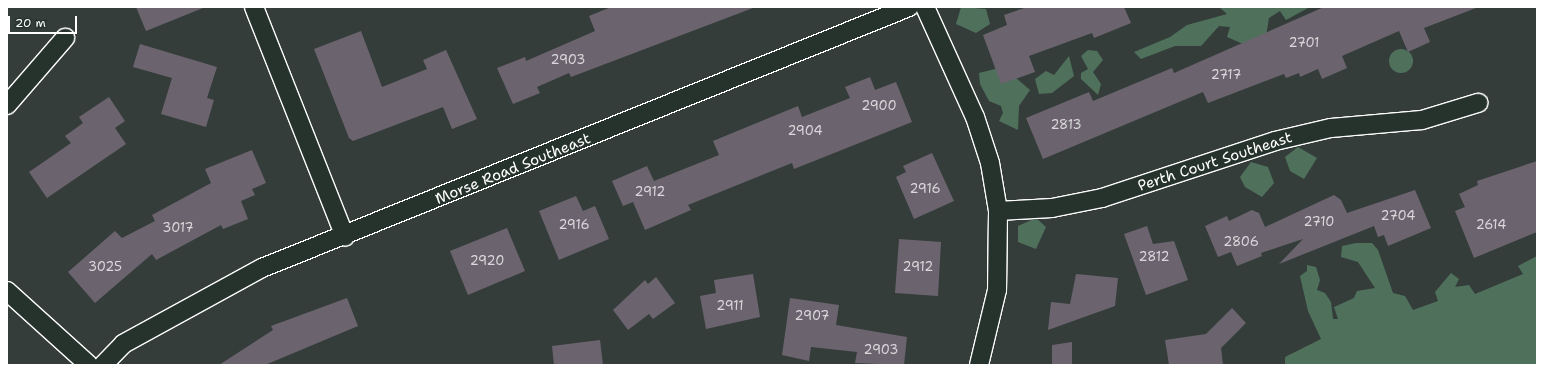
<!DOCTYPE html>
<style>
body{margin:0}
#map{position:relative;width:1544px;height:372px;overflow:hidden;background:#343d3a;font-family:"Shantell Sans",sans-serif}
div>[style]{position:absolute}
.green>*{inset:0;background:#4f715c}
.round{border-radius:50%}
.building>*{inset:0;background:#6b646e}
.roads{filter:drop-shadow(1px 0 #fff) drop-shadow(-1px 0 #fff) drop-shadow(0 1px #fff) drop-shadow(0 -1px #fff)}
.minor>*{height:18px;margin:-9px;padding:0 9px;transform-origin:9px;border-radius:9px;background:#26332d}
span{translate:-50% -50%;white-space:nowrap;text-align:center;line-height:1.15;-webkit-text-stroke:3px #26332d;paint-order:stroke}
.number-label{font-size:13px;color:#dad8db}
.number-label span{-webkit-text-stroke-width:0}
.street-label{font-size:15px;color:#fff}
.frame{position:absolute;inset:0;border:8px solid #fff;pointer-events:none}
.scale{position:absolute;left:8px;top:16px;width:69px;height:18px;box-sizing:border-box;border:2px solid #fff;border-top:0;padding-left:5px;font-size:12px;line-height:14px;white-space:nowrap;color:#fff;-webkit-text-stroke:3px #26332d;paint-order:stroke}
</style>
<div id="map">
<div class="green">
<i style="clip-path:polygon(961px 7px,986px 9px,990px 24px,976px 33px,956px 24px)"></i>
<i style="clip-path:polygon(1219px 7px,1310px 7px,1286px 20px,1280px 11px,1269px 18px,1265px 42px,1250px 47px,1227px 37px,1230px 27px,1219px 26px,1201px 46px,1175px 46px,1141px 59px,1134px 52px,1170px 37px,1187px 25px,1227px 14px)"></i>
<i class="round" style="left:1389px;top:49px;width:24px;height:24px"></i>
<i style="clip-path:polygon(1088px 50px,1097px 51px,1103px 60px,1093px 72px,1101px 84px,1098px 95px,1081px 79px,1081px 73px,1088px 69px,1081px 56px)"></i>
<i style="clip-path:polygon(1069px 56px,1074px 76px,1052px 93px,1039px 94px,1035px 79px,1046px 71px,1054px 75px)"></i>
<i style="clip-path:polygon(1003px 67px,1030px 90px,1019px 106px,1018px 130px,999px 121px,1003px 113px,1001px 106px,989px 101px,980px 84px,979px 73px)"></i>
<i style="clip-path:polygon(1298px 147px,1317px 158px,1304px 179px,1290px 171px,1285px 157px)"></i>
<i style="clip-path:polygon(1251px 162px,1268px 167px,1274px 183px,1262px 197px,1245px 187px,1240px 177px)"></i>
<i style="clip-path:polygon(1036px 218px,1046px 227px,1036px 249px,1018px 242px,1018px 226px)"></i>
<i style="clip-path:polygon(1356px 243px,1372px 243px,1378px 250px,1393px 293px,1405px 296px,1413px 310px,1438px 301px,1435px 292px,1451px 273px,1459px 279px,1455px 287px,1469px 285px,1475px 294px,1523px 274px,1518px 266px,1537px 256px,1537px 365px,1285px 365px,1285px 357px,1321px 339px,1308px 311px,1300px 276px,1307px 271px,1307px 265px,1316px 267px,1320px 280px,1317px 290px,1325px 293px,1331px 302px,1333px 319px,1338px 319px,1334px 307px,1354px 298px,1357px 291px,1375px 288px,1358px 262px,1341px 257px,1342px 246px)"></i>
</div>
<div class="building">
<i style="clip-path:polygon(136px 7px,203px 7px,203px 8px,146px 31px)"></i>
<i style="clip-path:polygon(611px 7px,752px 7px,753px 8px,571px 77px,569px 73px,537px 87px,540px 93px,513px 104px,497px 68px,525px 57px,526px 61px,595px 31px,589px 16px)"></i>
<i style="clip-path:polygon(1027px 7px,1124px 7px,1131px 23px,1094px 38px,1092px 33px,1029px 56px,1035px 72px,1001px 84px,983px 35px,1007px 25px,1004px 15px)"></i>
<i style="clip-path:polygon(1324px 7px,1476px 8px,1424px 28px,1430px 42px,1408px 52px,1399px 31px,1342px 56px,1347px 68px,1322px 79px,1318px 69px,1300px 77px,1299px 73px,1286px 78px,1284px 74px,1208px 103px,1203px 92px,1043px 159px,1026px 118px,1089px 92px,1093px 101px,1172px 68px,1174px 73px)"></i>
<i style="clip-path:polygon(361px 31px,382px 87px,427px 69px,423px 60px,446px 50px,477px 119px,452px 129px,443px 107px,353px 141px,349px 138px,314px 49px)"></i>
<i style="clip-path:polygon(140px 44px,217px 67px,207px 98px,214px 100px,206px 127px,161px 114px,172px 78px,133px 67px)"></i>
<i style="clip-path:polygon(870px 77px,875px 90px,896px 82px,912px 122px,794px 169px,792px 163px,688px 205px,691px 210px,645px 230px,633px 202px,623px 206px,612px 181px,647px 166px,654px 181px,719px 155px,713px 141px,798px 106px,802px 117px,850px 98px,845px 87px)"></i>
<i style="clip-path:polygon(109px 97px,125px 121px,115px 128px,126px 144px,47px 198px,29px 172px,71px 143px,65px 136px,83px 123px,79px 117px)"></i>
<i style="clip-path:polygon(252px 150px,266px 183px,252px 189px,255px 195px,241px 201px,248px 219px,223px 229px,221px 225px,156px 260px,152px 254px,95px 303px,68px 272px,115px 231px,122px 238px,155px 221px,152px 215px,211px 183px,205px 169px)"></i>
<i style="clip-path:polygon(932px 153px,954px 201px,914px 219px,896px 177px,906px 172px,903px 166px)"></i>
<i style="clip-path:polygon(1537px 161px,1537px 232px,1474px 258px,1455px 211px,1465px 207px,1459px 194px,1478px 185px,1477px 181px)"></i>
<i style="clip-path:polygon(1415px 190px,1431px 228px,1388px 246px,1384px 235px,1378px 237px,1374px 226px,1279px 264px,1303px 239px,1261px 253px,1262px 256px,1237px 266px,1231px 252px,1218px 257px,1205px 226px,1227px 216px,1229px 221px,1252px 210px,1259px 213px,1265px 227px,1334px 195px,1341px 200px,1347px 213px)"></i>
<i style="clip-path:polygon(576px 196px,583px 211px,595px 206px,609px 239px,559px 260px,539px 211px)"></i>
<i style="clip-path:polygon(1147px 226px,1153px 244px,1174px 241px,1188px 280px,1146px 295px,1124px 234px)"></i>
<i style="clip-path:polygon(507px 228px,525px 271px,468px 295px,450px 251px)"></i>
<i style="clip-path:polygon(899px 239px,941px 242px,938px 296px,895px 293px)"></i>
<i style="clip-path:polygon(753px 274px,760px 317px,706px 329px,700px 296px,716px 293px,714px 280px)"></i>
<i style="clip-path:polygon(1076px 274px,1118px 278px,1115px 306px,1048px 330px,1051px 302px,1070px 304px)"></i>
<i style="clip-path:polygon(656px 277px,675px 303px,653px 319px,649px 314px,628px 330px,613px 310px,645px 280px,648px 284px)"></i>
<i style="clip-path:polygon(347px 298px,358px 326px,265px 365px,219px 365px,273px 330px,271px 326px)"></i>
<i style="clip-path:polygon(790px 298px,839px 305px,836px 325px,907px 337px,904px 365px,855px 363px,857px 352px,811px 347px,809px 361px,782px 355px)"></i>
<i style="clip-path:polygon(1232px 308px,1246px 323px,1221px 348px,1223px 365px,1169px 365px,1165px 340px,1206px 334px)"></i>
<i style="clip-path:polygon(600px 340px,603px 365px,554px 365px,552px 346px)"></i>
<i style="clip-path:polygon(1072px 342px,1072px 365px,1052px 365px,1052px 345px)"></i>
</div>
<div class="roads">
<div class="minor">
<i style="left:254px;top:7px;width:247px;rotate:68.4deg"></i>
<i style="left:925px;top:7px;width:121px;rotate:65.6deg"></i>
<i style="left:975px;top:117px;width:48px;rotate:71.9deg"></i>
<i style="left:990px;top:163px;width:49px;rotate:80.5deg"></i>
<i style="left:998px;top:211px;width:79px;rotate:90.7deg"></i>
<i style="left:997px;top:290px;width:77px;rotate:103.5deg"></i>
<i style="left:7px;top:105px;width:89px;rotate:-49.1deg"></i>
<i style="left:998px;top:211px;width:54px;rotate:-3.2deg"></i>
<i style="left:1052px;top:208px;width:51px;rotate:-11.3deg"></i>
<i style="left:1102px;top:198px;width:182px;rotate:-18.2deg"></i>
<i style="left:1275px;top:141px;width:57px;rotate:-13.1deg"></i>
<i style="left:1331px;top:128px;width:91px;rotate:-5deg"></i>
<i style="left:1422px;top:120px;width:59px;rotate:-16.9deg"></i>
<i style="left:7px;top:291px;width:110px;rotate:42.1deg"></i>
<i style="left:103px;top:365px;width:29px;rotate:-46deg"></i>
<i style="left:123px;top:344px;width:158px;rotate:-28.7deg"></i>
<i style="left:262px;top:268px;width:698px;rotate:-21.97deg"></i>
</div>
</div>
<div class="number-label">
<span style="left:1304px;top:43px">2701</span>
<span style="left:568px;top:60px">2903</span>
<span style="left:1226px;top:75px">2717</span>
<span style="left:879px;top:106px">2900</span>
<span style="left:1066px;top:125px">2813</span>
<span style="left:805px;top:131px">2904</span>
<span style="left:925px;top:189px">2916</span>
<span style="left:650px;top:192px">2912</span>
<span style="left:1398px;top:216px">2704</span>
<span style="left:1319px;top:222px">2710</span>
<span style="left:574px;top:225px">2916</span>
<span style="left:1491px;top:225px">2614</span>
<span style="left:178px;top:228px">3017</span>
<span style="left:1241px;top:242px">2806</span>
<span style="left:1154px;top:257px">2812</span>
<span style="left:487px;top:261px">2920</span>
<span style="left:105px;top:267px">3025</span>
<span style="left:918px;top:267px">2912</span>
<span style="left:730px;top:306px">2911</span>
<span style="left:812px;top:316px">2907</span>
<span style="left:881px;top:350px">2903</span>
</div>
<div class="street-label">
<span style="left:1215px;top:162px;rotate:-18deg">Perth Court Southeast</span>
<span style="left:513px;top:169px;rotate:-22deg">Morse Road Southeast</span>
</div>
<div class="frame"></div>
<div class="scale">20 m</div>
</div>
